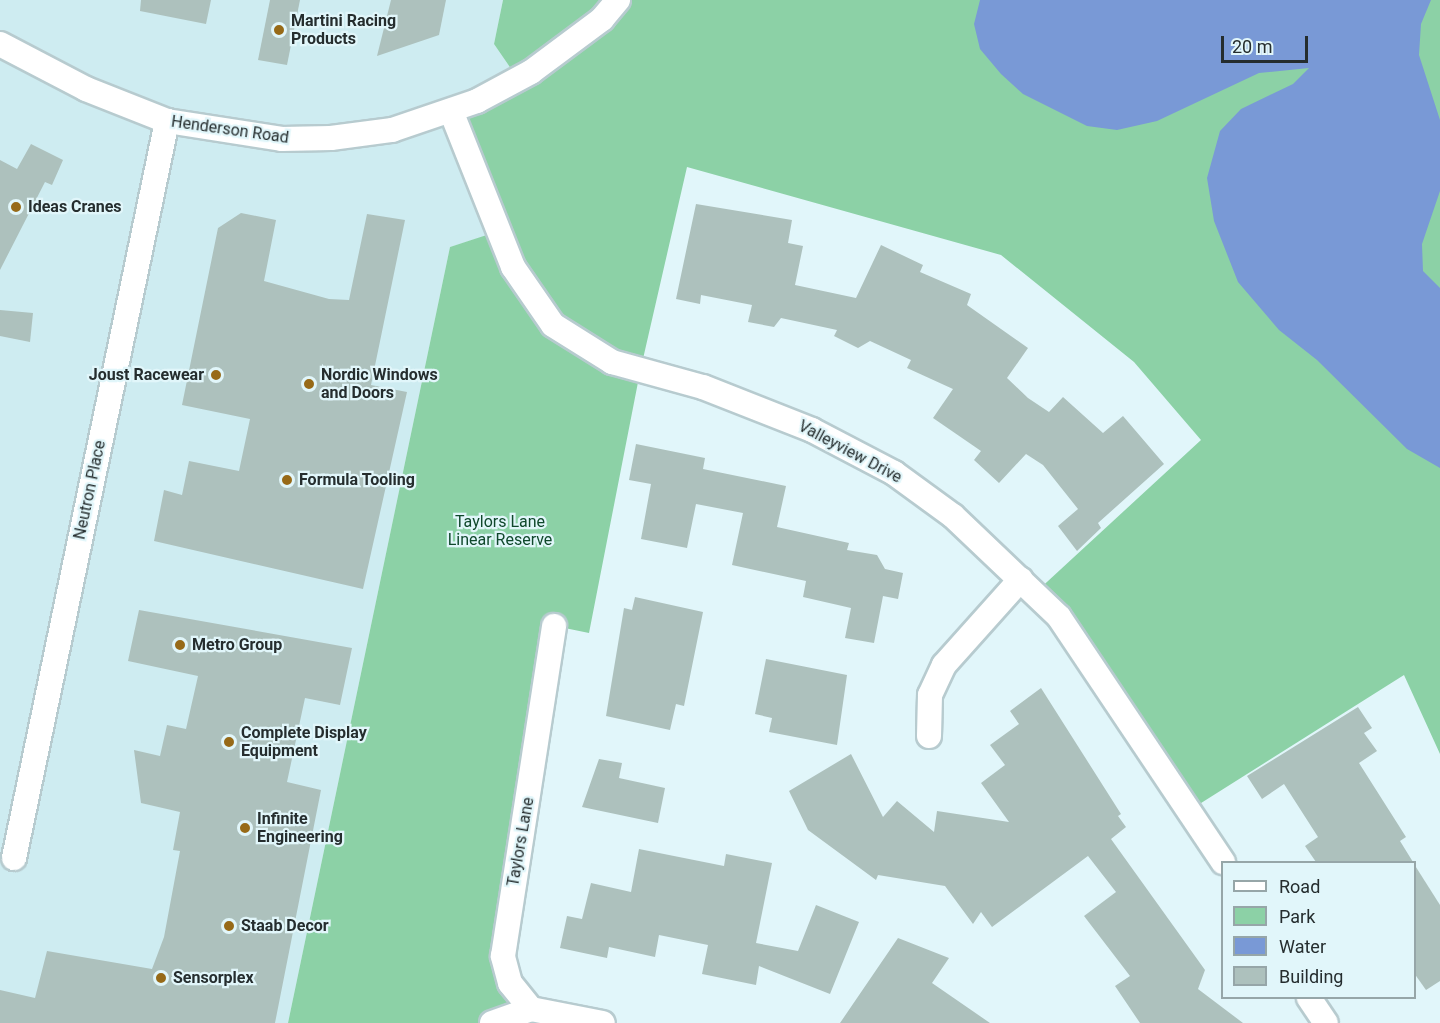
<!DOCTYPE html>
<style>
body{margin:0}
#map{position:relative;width:1440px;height:1023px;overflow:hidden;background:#e1f6fa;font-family:Roboto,sans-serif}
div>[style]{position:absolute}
.built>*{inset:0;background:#ceecf1}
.green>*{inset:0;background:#8cd1a6}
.water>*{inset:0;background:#7999d6}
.building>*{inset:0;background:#adc1bd}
.roads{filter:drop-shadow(2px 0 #b7cbcf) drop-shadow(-2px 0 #b7cbcf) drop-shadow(0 2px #b7cbcf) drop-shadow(0 -2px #b7cbcf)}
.street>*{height:24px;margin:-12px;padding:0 12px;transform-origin:12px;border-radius:12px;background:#fff}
.dots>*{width:16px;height:16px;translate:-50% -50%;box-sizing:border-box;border:3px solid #e1f6fa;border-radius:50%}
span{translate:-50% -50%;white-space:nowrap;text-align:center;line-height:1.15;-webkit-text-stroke:4.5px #e1f6fa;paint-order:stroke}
.poi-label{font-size:16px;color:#252d2e;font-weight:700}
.left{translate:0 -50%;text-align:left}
.right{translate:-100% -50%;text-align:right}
.street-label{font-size:16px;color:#252d2e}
.park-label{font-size:16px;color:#0f482b}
.legend{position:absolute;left:1221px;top:861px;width:195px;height:138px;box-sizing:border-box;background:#e1f6fa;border:2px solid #96a6a8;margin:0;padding:8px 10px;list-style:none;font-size:18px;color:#252d2e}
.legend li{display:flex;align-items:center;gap:12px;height:30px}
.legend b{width:30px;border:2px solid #96a6a8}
.scale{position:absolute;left:1221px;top:36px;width:87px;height:27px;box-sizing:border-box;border:3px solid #252d2e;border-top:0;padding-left:8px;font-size:18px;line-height:21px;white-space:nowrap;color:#252d2e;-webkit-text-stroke:4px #e1f6fa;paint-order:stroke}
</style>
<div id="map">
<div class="built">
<i style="clip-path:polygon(0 0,503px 0,494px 44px,518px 79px,499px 232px,450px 247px,288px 1023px,0 1023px)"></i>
</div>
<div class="green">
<i style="clip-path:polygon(503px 0,1440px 0,1440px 754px,1404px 675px,1190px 810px,1035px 593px,1201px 440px,1134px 362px,1001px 255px,687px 167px,640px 372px,589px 633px,555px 626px,506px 927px,522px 1001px,492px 1023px,288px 1023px,450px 247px,499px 231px,451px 111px,518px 79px,494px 44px)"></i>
</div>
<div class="water">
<i style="clip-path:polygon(980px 0,1431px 0,1421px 24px,1419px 55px,1440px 120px,1440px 191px,1422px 244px,1423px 271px,1440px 288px,1440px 468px,1407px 449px,1317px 360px,1279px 330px,1238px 282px,1214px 221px,1207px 178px,1220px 131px,1241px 109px,1293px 84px,1309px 68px,1259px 73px,1157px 121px,1117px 130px,1087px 126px,1023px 94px,1001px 74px,980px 49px,974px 24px)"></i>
</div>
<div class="building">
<i style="clip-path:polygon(141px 0,211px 0,206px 24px,140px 11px)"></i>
<i style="clip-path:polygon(270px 0,300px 0,287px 65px,258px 60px)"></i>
<i style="clip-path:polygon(391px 0,446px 0,439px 35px,377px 56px)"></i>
<i style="clip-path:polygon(31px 144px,63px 160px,52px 185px,45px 182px,0 270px,0 160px,17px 169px)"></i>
<i style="clip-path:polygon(696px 204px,792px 220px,788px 243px,803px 246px,795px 285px,856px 298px,881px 245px,923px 265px,920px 272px,971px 294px,967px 305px,1028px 348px,1007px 378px,1028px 398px,1049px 412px,1063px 397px,1103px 433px,1123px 416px,1164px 464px,1098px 523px,1101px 528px,1077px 551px,1058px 526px,1078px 509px,1043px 465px,1026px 454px,999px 483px,974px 460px,981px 451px,933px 418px,953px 389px,907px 368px,911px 360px,870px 341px,858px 348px,834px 336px,837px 330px,781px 318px,774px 327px,748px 322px,752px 305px,701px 295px,700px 304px,676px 299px)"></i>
<i style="clip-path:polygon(241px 213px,276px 220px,264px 281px,329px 299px,349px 300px,367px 214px,405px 220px,371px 385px,407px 392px,363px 589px,154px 541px,164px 490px,182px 495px,189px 461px,239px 471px,250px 419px,182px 405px,218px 228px)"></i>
<i style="clip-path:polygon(0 310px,33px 313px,30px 342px,0 336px)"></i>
<i style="clip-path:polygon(636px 444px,705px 458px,703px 469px,786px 486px,777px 527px,849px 543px,847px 550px,877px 555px,885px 569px,903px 573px,898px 599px,883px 596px,874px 643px,845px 638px,851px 608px,803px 597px,806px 581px,732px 565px,743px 513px,696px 504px,687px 548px,641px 539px,651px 484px,629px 480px)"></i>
<i style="clip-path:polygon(635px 597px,703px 612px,684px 706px,676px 704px,670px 730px,606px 716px,624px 608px,632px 610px)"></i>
<i style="clip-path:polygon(139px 610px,352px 648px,340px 705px,305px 698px,287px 782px,321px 790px,275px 1023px,0 1023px,0 990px,35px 998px,47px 951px,152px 969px,164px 937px,180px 851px,173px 850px,180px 812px,141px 803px,134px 750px,160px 756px,167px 725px,186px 729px,198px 676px,128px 661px)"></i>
<i style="clip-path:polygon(766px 659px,847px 675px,837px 745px,769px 732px,772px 718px,755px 714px)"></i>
<i style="clip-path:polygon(1041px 688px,1121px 814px,1118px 816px,1126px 827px,1111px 839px,1205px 970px,1198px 989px,1243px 1023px,1140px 1023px,1115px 986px,1130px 976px,1084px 916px,1116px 892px,1088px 856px,992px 927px,981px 912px,973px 924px,945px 886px,878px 875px,876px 880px,808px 830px,789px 791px,851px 754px,883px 817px,897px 801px,934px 832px,937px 811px,1009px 822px,981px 783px,1005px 765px,990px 745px,1019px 724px,1010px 711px)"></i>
<i style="clip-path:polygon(1358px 707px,1372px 728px,1364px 733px,1377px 751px,1359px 763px,1406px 837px,1400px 841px,1413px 862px,1316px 862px,1305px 846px,1318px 837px,1284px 784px,1262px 799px,1247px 776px)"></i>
<i style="clip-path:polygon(599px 759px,622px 763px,619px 778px,665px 788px,658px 823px,582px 807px)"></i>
<i style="clip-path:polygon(639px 849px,724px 866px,726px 854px,772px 863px,756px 943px,798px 951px,816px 905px,859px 922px,830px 994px,759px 966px,756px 985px,702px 974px,708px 945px,659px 935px,655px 957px,609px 947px,607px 958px,560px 948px,567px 916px,582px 919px,591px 883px,631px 892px)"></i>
<i style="clip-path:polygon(1414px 864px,1440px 905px,1440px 981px,1426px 990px,1414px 973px)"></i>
<i style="clip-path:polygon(898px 938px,949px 958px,932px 983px,990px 1023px,840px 1023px)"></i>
</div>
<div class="roads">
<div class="street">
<i style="left:0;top:44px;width:97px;rotate:27.6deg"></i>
<i style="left:86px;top:89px;width:87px;rotate:21.6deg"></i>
<i style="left:167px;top:121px;width:116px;rotate:8.9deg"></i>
<i style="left:282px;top:139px;width:49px;rotate:-1.2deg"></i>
<i style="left:331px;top:138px;width:62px;rotate:-7.5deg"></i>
<i style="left:392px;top:130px;width:90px;rotate:-18.8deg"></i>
<i style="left:477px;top:101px;width:61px;rotate:-28.2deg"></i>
<i style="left:531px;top:72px;width:89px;rotate:-36.7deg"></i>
<i style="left:602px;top:19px;width:25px;rotate:-50deg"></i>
<i style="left:451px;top:111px;width:168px;rotate:68.3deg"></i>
<i style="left:513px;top:267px;width:70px;rotate:55.4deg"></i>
<i style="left:553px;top:325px;width:70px;rotate:32.1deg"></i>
<i style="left:612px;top:362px;width:94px;rotate:15.4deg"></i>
<i style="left:703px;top:387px;width:117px;rotate:21.5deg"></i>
<i style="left:812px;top:430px;width:93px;rotate:27.7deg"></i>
<i style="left:894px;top:473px;width:73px;rotate:36.1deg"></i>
<i style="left:953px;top:516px;width:146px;rotate:43.6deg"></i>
<i style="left:1059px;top:617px;width:295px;rotate:56.2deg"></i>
<i style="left:929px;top:736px;width:41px;rotate:-88.6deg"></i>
<i style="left:930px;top:695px;width:33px;rotate:-65deg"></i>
<i style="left:944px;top:665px;width:115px;rotate:-48.2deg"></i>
<i style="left:14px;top:858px;width:753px;rotate:-78.27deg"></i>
<i style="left:1309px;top:998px;width:30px;rotate:56deg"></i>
<i style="left:531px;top:1009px;width:73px;rotate:11deg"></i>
<i style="left:492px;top:1023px;width:41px;rotate:-19.7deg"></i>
<i style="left:531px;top:1009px;width:33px;rotate:-129deg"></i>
<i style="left:510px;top:983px;width:28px;rotate:-105deg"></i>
<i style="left:503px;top:956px;width:334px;rotate:-81.2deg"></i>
</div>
</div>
<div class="dots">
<i style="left:279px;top:30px;background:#976a18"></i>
<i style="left:16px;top:207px;background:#976a18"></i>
<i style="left:216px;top:375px;background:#976a18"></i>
<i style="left:309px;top:384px;background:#976a18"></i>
<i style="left:287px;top:480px;background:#976a18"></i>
<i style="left:180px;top:645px;background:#976a18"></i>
<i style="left:229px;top:742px;background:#976a18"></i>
<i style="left:245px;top:828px;background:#976a18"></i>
<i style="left:229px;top:926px;background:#976a18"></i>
<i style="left:161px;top:978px;background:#976a18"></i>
</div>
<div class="poi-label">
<span class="left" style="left:291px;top:30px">Martini Racing<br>Products</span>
<span class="left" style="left:28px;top:207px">Ideas Cranes</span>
<span class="right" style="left:204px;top:375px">Joust Racewear</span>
<span class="left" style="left:321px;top:384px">Nordic Windows<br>and Doors</span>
<span class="left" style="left:299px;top:480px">Formula Tooling</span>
<span class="left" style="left:192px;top:645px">Metro Group</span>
<span class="left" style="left:241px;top:742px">Complete Display<br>Equipment</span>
<span class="left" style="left:257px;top:828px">Infinite<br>Engineering</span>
<span class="left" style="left:241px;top:926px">Staab Decor</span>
<span class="left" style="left:173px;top:978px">Sensorplex</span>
</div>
<div class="street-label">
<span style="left:230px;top:130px;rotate:8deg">Henderson Road</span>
<span style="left:850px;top:452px;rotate:28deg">Valleyview Drive</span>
<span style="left:90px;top:490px;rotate:-78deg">Neutron Place</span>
<span style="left:521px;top:842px;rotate:-80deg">Taylors Lane</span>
</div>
<div class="park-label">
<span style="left:500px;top:531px">Taylors Lane<br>Linear Reserve</span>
</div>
<ul class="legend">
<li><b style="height:8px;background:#fff"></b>Road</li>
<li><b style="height:16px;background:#8cd1a6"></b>Park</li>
<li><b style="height:16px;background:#7999d6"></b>Water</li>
<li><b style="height:16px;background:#adc1bd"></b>Building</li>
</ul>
<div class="scale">20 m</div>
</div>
